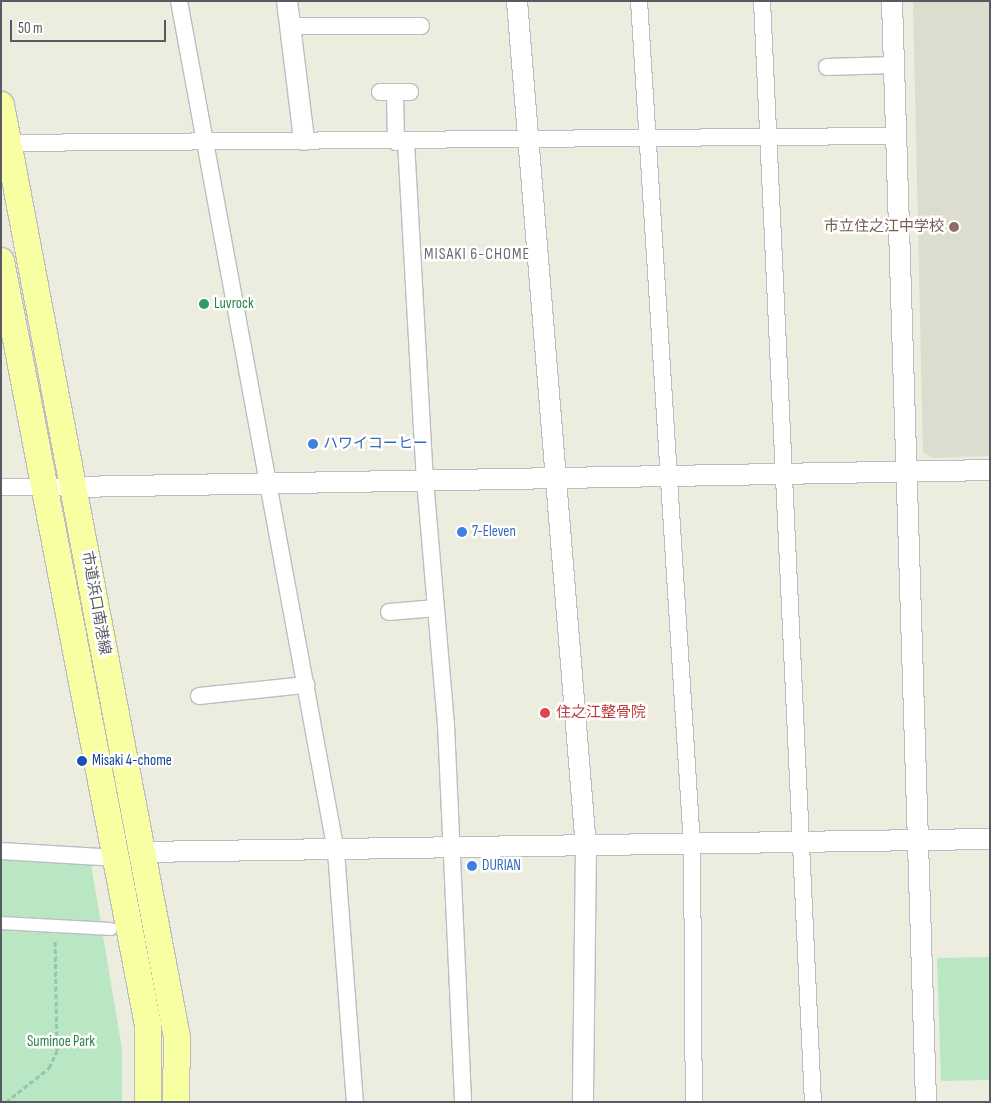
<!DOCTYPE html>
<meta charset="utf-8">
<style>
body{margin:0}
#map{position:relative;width:991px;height:1103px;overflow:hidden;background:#eceddf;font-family:"Sofia Sans Condensed","Noto Sans JP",sans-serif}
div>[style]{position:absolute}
.education>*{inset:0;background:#dcddce}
.green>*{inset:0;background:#b9e7c4}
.path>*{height:3px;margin-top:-1.5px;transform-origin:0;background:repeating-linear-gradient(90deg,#92c7af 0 5px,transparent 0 7.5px)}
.roads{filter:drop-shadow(1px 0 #bcbdc4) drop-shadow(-1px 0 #bcbdc4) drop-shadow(0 1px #bcbdc4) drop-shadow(0 -1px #bcbdc4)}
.pedestrian>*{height:12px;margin:-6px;padding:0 6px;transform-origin:6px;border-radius:6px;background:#fff}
.minor>*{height:16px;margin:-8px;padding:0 8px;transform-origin:8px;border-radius:8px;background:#fff}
.tertiary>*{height:20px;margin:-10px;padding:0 10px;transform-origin:10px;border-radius:10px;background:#fff}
.primary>*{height:26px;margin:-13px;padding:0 13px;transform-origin:13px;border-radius:13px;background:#f7ffa2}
.dots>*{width:14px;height:14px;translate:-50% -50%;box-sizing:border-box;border:2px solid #fff;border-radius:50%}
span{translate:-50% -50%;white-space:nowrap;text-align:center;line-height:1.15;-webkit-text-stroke:5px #fff;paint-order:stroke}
.education-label{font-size:15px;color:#785e54}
.right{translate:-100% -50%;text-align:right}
.leisure-label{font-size:15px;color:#27864d}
.left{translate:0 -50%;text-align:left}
.shop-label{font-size:15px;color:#366cbe}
.street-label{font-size:15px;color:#585a62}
.health-label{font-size:15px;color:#be3a42}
.transit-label{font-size:15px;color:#164399}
.park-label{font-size:15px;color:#2e8347}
.neighbourhood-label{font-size:16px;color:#696c74;letter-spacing:1px}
.frame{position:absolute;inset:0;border:2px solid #585a62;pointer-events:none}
.scale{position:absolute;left:10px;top:20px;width:156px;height:22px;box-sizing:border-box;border:2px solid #585a62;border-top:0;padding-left:6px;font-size:15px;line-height:18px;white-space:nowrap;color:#585a62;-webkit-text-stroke:4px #fff;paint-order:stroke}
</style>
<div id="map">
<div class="education">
<i style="clip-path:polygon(913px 1px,990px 1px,990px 456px,933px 458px,923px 453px)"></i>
</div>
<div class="green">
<i style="clip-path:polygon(1px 859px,91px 864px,122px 1049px,122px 1102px,1px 1102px)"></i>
<i style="clip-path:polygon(990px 957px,990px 1080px,941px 1081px,937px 958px)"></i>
</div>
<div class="path">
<i style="left:6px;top:1102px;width:55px;rotate:-38.3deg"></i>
<i style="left:49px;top:1068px;width:19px;rotate:-65deg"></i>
<i style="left:57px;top:1051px;width:110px;rotate:-91deg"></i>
</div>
<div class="roads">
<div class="pedestrian">
<i style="left:1px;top:923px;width:110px;rotate:3.1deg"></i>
</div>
<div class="minor">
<i style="left:179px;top:1px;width:864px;rotate:79.54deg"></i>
<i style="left:336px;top:851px;width:252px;rotate:85.7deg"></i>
<i style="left:639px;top:1px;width:846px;rotate:86.41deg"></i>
<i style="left:692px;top:845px;width:257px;rotate:89.6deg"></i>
<i style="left:762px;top:1px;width:1102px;rotate:87.35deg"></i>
<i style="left:290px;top:26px;width:131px"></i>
<i style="left:827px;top:67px;width:67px;rotate:-1.7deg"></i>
<i style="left:380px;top:92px;width:30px"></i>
<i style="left:395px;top:92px;width:50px;rotate:88.9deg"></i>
<i style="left:406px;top:142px;width:339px;rotate:86.8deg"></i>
<i style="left:425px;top:480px;width:246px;rotate:85.1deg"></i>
<i style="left:446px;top:725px;width:377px;rotate:87.4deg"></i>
<i style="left:1px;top:143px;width:895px;rotate:-0.45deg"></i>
<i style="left:1px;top:487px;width:73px"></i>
<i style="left:389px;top:612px;width:47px;rotate:-4.9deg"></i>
<i style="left:199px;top:696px;width:108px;rotate:-5.9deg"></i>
<i style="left:1px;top:851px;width:116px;rotate:3.5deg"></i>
</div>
<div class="tertiary">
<i style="left:287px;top:1px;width:140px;rotate:83deg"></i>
<i style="left:517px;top:1px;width:850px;rotate:85.34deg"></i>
<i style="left:586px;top:848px;width:254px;rotate:90.7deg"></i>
<i style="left:892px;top:1px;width:1102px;rotate:88.23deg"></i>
<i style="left:74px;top:487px;width:916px;rotate:-1.06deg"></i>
<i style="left:142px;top:852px;width:848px;rotate:-0.88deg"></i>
</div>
<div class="primary">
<i style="left:1px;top:105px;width:948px;rotate:79.31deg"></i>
<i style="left:177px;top:1037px;width:65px;rotate:90.9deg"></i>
<i style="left:1px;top:261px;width:778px;rotate:79.11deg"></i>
<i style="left:148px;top:1025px;width:77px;rotate:90deg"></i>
</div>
</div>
<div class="dots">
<i style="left:954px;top:227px;background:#8d6e63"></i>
<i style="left:204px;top:304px;background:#2e9e5b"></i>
<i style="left:313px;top:444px;background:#3f7fe0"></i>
<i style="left:462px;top:532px;background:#3f7fe0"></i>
<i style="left:545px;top:713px;background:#e0444e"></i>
<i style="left:82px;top:761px;background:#1a4fb4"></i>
<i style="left:472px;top:866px;background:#3f7fe0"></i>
</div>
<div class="education-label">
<span class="right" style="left:944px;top:227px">市立住之江中学校</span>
</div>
<div class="leisure-label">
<span class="left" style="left:214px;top:304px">Luvrock</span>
</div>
<div class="shop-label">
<span class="left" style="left:323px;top:444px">ハワイコーヒー</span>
<span class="left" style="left:472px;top:532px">7-Eleven</span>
<span class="left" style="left:482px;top:866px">DURIAN</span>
</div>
<div class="street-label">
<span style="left:96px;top:603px;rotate:80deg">市道浜口南港線</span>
</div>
<div class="health-label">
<span class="left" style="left:556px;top:713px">住之江整骨院</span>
</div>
<div class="transit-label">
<span class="left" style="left:92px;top:761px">Misaki 4-chome</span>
</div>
<div class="park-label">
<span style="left:61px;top:1042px">Suminoe Park</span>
</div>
<div class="neighbourhood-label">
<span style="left:477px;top:255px">MISAKI 6-CHOME</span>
</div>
<div class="frame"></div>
<div class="scale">50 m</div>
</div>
